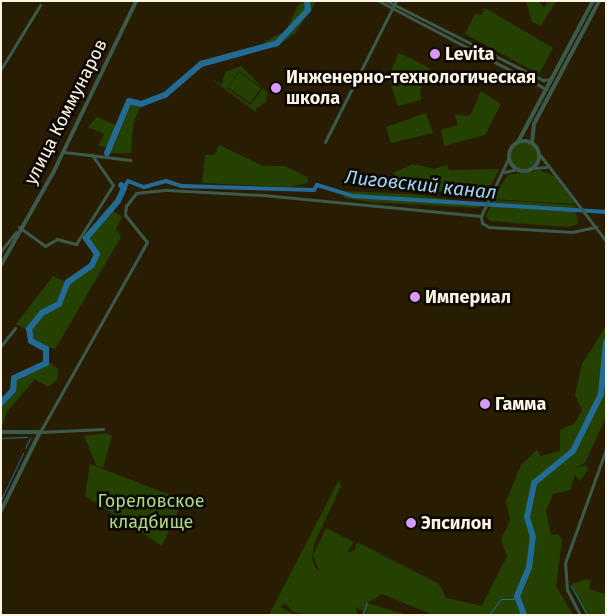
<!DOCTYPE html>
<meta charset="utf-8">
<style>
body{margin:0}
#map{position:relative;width:607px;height:616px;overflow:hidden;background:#281d03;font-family:"Fira Sans",sans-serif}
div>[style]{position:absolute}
.green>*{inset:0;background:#244101}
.round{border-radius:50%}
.stream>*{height:1px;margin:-0.5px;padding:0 0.5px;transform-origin:0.5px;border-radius:0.5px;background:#236b94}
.canal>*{height:4px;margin:-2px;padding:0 2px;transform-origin:2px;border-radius:2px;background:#236b94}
.river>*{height:6px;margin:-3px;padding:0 3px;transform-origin:3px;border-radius:3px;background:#236b94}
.minor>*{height:3px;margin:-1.5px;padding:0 1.5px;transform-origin:1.5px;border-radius:1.5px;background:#3c5a4b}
.tertiary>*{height:4px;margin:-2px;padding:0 2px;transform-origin:2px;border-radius:2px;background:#3c5a4b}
.tertiary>.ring{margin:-2px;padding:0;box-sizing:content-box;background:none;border:4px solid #3c5a4b;border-radius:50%}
.dots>*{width:14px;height:14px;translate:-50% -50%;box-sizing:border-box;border:2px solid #0d0802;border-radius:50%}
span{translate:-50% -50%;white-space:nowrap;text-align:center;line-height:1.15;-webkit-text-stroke:5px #0d0802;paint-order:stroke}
.poi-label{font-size:18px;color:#fcf4e5;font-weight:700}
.left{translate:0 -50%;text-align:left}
.street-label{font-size:18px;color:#fcf4e5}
.park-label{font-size:18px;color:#aada83}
.water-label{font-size:19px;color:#a0d6fa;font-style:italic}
.frame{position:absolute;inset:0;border:2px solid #fcf4e5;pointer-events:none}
</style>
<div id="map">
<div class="green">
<i style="clip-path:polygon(307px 1px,317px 1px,295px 33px,275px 48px,264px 42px,286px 31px,298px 5px)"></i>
<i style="clip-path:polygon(526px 1px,539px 1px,544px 8px,548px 1px,556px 1px,541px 26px,532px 22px)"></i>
<i style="clip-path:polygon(485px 8px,553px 48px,539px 74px,465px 34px,475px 14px,482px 15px)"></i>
<i style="clip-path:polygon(399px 53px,430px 68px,420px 90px,421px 100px,398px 106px,388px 77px)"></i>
<i style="clip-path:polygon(evenodd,241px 66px,267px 92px,266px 102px,255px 109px,257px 113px,210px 78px,222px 85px,225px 72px,241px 66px,239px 71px,263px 88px,250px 105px,227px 88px,239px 71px)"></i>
<i style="clip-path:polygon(239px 72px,261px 88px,250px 103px,228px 87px)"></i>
<i style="clip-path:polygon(481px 91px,501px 104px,485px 135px,444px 146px,441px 130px,458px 125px,455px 115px,470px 116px)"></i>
<i style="clip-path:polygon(130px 102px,141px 105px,133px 124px,131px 153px,109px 153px)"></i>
<i style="clip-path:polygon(426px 113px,433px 133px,391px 143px,386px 127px)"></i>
<i style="clip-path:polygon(97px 117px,118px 126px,109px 147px,98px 146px,104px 134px,88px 127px)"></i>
<i class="round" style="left:511px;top:143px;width:26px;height:26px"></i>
<i style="clip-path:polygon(219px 145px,263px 166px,285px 166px,307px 177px,308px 183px,289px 187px,202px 183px,205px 155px,215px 155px)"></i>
<i style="clip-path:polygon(413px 164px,434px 169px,447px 165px,449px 170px,499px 169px,487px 193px,472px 195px,425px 190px,400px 181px,393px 173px)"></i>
<i style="clip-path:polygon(540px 170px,555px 177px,575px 204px,492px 199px,508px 175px)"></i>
<i style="clip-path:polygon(344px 191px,411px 194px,483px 204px,478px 208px,371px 202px,344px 198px)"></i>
<i style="clip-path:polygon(494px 200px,575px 205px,578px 224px,567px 227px,490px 221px,486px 216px)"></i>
<i style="clip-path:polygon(112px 210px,122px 217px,116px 229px,121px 237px,55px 349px,38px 345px,31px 331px,46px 311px,62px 304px,63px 289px,93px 267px,98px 256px,89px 237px)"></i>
<i style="clip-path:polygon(53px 276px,66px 282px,58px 303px,42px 311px,28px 331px,16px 324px)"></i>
<i style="clip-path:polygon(606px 326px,606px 417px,585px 463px,574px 469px,586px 465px,588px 470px,580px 481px,575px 475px,570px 490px,553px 494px,546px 511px,551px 535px,558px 534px,562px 540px,556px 586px,573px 615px,433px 615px,382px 594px,367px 603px,407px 615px,362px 615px,363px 611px,356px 607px,357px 615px,309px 615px,293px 612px,285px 603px,280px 607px,294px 615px,269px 615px,339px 480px,341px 486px,314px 544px,312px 559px,315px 567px,319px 571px,313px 555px,326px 528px,354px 542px,347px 552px,354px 551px,357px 542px,439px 584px,446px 598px,482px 606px,507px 556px,501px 540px,510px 520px,506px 501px,521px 465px,537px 450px,541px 456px,560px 451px,560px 430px,574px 424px,582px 410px,575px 395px,582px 364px)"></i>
<i style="clip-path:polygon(50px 363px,58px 369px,57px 380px,48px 387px,35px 379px,6px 413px,4px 422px,26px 427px,4px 422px,1px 427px,1px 405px,15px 378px)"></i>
<i style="clip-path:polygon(107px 433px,112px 436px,103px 468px,96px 465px,84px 436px)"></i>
<i style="clip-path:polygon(90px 464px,183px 500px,162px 546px,85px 496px)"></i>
<i style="clip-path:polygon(586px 579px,591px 580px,589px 589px,605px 594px,606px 615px,588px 615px,582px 607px,571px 584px)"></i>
</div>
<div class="stream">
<i style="left:1px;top:438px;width:26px;rotate:-2deg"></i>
<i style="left:25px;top:448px;width:11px;rotate:-63deg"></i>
<i style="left:1px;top:500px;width:52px;rotate:-64.9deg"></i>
<i style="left:571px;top:586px;width:33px;rotate:61deg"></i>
<i style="left:362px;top:615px;width:13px;rotate:-67deg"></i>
<i style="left:489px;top:615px;width:20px;rotate:-53deg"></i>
<i style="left:501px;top:599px;width:17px"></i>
</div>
<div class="canal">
<i style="left:124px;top:188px;width:8px;rotate:-60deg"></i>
<i style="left:128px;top:181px;width:17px;rotate:21deg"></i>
<i style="left:144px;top:187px;width:23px;rotate:-15deg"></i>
<i style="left:166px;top:181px;width:16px;rotate:18deg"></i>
<i style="left:181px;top:186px;width:133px;rotate:1.7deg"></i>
<i style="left:314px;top:190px;width:6px;rotate:-59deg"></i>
<i style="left:317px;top:185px;width:38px;rotate:17deg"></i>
<i style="left:353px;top:196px;width:254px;rotate:3.6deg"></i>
</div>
<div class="river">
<i style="left:107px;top:153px;width:56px;rotate:-67.1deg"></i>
<i style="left:129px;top:101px;width:12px;rotate:14deg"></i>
<i style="left:141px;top:104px;width:26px;rotate:-21deg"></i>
<i style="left:165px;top:95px;width:48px;rotate:-40.7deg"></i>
<i style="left:201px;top:64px;width:79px;rotate:-15.4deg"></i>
<i style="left:277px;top:43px;width:45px;rotate:-46.8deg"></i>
<i style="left:308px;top:10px;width:9px;rotate:-96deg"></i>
<i style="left:1px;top:403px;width:18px;rotate:-47deg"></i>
<i style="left:13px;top:390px;width:12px;rotate:-85deg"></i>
<i style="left:14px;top:378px;width:35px;rotate:-25deg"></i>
<i style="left:46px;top:363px;width:14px;rotate:-90deg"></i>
<i style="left:46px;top:349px;width:17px;rotate:-152deg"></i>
<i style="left:31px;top:341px;width:12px;rotate:-99deg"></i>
<i style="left:29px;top:329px;width:21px;rotate:-51deg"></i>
<i style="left:42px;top:313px;width:19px;rotate:-28deg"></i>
<i style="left:59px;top:304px;width:24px;rotate:-68deg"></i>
<i style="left:68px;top:282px;width:29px;rotate:-35deg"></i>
<i style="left:92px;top:265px;width:12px;rotate:-66deg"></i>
<i style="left:97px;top:254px;width:19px;rotate:-125deg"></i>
<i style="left:86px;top:238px;width:49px;rotate:-49.1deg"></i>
<i style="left:118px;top:201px;width:14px;rotate:-65deg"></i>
<i style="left:124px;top:188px;width:4px;rotate:-135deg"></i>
<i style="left:524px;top:615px;width:20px;rotate:-110deg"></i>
<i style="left:517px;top:596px;width:30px;rotate:-67deg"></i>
<i style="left:529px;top:568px;width:31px;rotate:-83deg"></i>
<i style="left:533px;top:537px;width:21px;rotate:-107deg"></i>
<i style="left:527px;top:517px;width:35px;rotate:-78deg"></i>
<i style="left:534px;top:483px;width:50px;rotate:-39.4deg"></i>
<i style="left:573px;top:451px;width:64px;rotate:-63.8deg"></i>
<i style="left:601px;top:394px;width:52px;rotate:-84.5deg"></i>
</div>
<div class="minor">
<i style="left:379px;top:1px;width:189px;rotate:27.8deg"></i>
<i style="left:387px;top:1px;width:175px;rotate:26.9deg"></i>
<i style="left:543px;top:80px;width:8px;rotate:-7deg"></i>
<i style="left:1px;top:69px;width:75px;rotate:-58.6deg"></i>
<i style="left:325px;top:142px;width:158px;rotate:-63.3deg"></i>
<i style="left:64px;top:152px;width:67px;rotate:6.8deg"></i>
<i style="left:540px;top:155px;width:108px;rotate:52.5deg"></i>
<i style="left:534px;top:168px;width:12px;rotate:-5deg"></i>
<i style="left:505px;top:172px;width:12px;rotate:-14deg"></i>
<i style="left:481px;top:216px;width:7px;rotate:82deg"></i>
<i style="left:482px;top:223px;width:8px;rotate:30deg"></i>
<i style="left:489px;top:227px;width:83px;rotate:3.4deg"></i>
<i style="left:572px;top:232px;width:25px;rotate:-12deg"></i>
<i style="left:481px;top:216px;width:65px;rotate:-64.6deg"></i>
<i style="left:19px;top:227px;width:32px;rotate:36deg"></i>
<i style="left:45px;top:246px;width:14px;rotate:-30deg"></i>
<i style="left:57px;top:239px;width:20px;rotate:15deg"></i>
<i style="left:76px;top:244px;width:70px;rotate:-57.9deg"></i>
<i style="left:113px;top:185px;width:37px;rotate:-125deg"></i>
<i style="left:1px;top:251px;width:24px;rotate:-52deg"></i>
<i style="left:1px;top:346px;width:23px;rotate:-52deg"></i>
<i style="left:40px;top:432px;width:218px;rotate:-60.6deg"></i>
<i style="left:147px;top:242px;width:35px;rotate:-129deg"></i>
<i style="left:125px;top:215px;width:9px;rotate:-84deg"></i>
<i style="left:126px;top:206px;width:16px;rotate:-52deg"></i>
<i style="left:136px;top:193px;width:31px;rotate:-6deg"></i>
<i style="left:167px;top:190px;width:96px;rotate:3deg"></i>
<i style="left:263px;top:195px;width:219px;rotate:5.5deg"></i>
<i style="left:40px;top:432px;width:63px;rotate:-2.7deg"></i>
<i style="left:580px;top:615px;width:28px;rotate:-117deg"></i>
<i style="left:567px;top:590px;width:27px;rotate:-94deg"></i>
<i style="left:565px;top:563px;width:121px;rotate:-70.2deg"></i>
</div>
<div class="tertiary">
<i class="ring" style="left:509px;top:141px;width:26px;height:26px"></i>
<i style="left:518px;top:142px;width:160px;rotate:-62deg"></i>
<i style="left:532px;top:143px;width:19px;rotate:-84deg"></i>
<i style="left:534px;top:124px;width:139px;rotate:-62.1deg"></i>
<i style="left:1px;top:265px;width:108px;rotate:-60.6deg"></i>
<i style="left:54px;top:171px;width:189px;rotate:-64.2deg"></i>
<i style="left:1px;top:432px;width:39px"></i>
<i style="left:40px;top:432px;width:88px;rotate:116.3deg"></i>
</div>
<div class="dots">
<i style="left:435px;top:54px;background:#d89af8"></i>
<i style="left:276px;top:88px;background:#d89af8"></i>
<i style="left:415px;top:297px;background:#d89af8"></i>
<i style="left:485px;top:404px;background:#d89af8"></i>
<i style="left:411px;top:523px;background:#d89af8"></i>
</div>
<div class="poi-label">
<span class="left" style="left:445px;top:54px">Levita</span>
<span class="left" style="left:286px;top:88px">Инженерно-технологическая<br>школа</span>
<span class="left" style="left:425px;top:297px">Империал</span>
<span class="left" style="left:495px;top:404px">Гамма</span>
<span class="left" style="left:421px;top:523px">Эпсилон</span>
</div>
<div class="street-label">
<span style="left:66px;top:112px;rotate:-63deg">улица Коммунаров</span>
</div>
<div class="park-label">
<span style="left:151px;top:512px">Гореловское<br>кладбище</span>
</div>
<div class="water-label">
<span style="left:421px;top:185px;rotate:6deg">Лиговский канал</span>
</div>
<div class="frame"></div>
</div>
